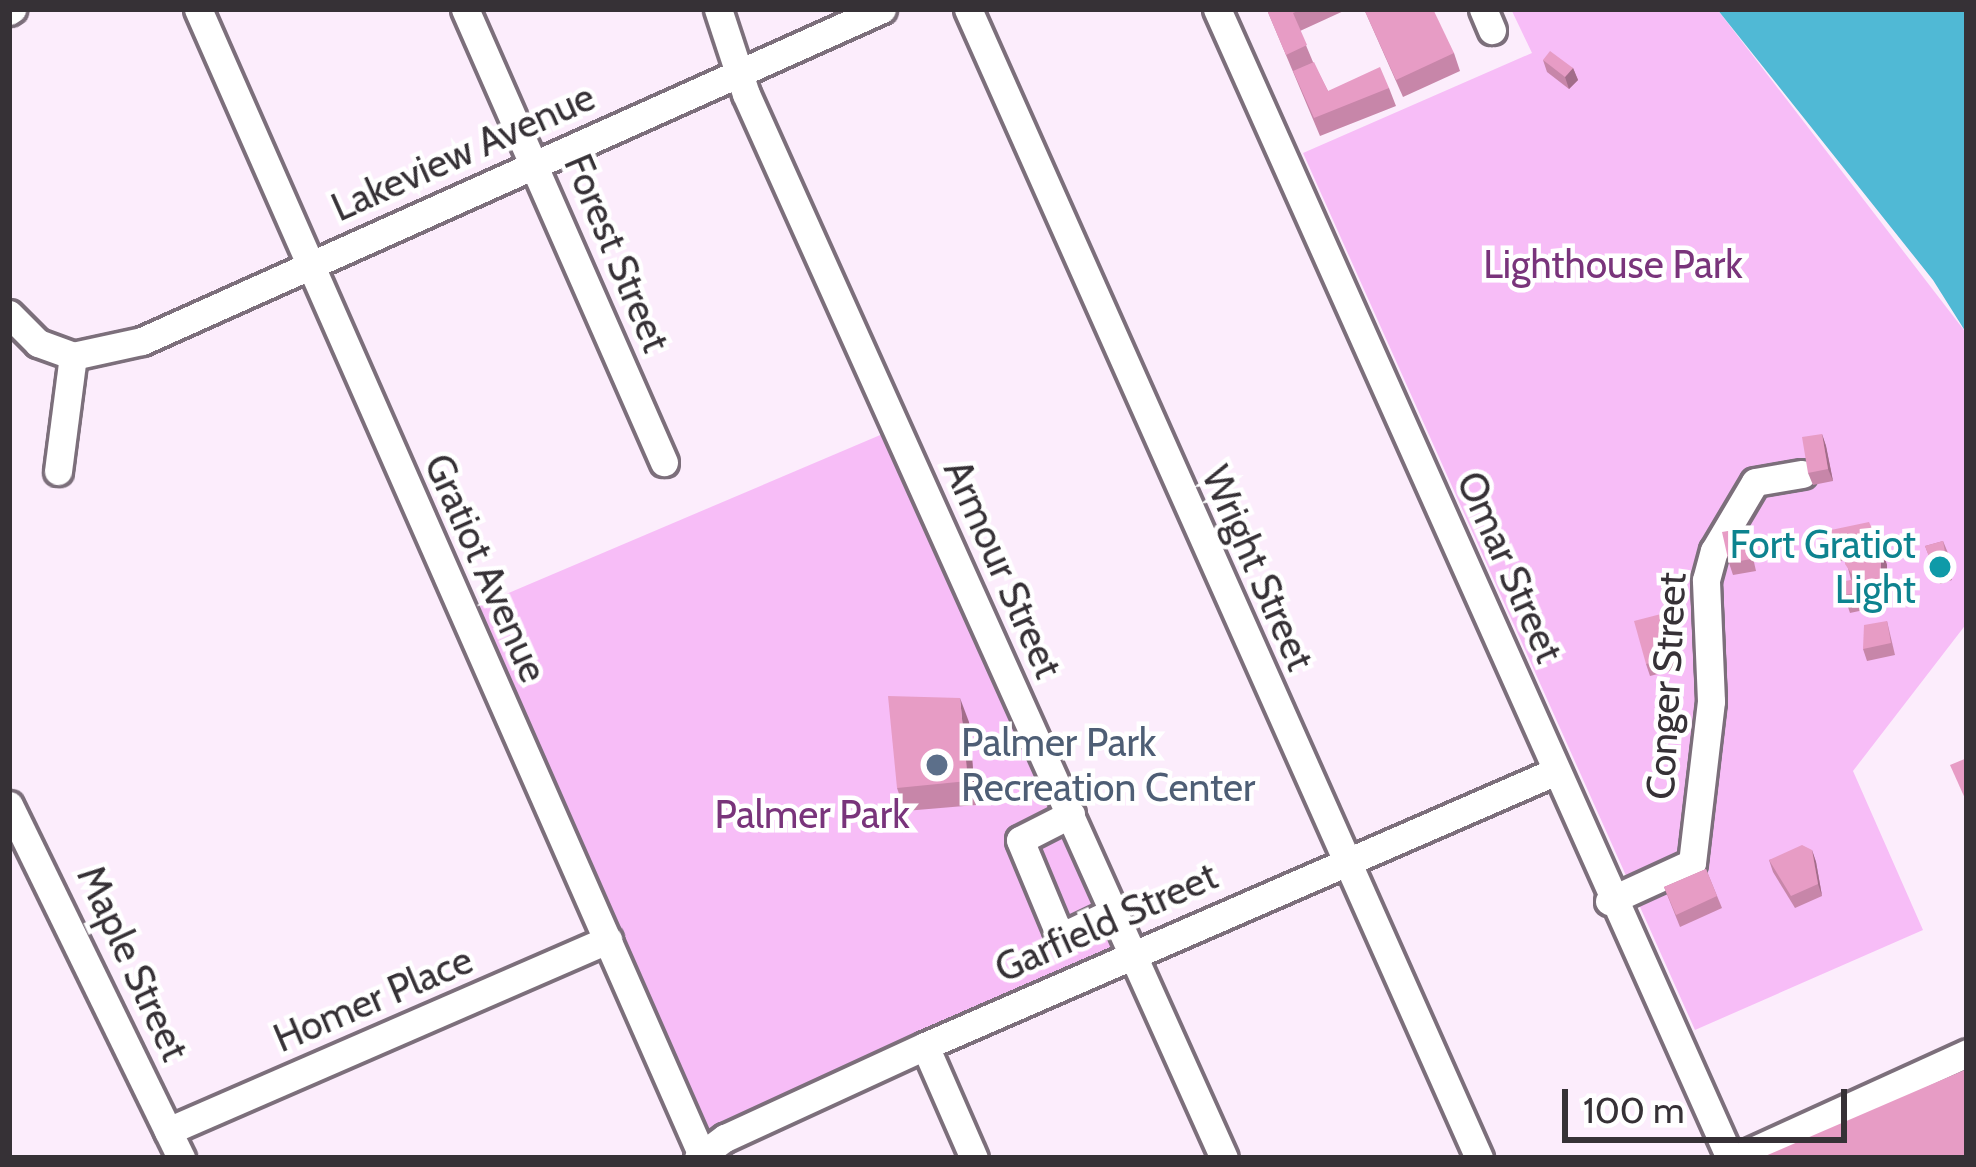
<!DOCTYPE html>
<style>
body{margin:0}
#map{position:relative;width:1976px;height:1167px;overflow:hidden;background:#fcedfc;font-family:Cabin,sans-serif}
div>[style]{position:absolute}
.green>*{inset:0;background:#f7bdf7}
.water>*{inset:0;background:#50b9d5}
.roads{filter:drop-shadow(3px 0 #7c6f7b) drop-shadow(-3px 0 #7c6f7b) drop-shadow(0 3px #7c6f7b) drop-shadow(0 -3px #7c6f7b)}
.minor>*{height:27px;margin:-13.5px;padding:0 13.5px;transform-origin:13.5px;border-radius:13.5px;background:#fff}
.wall>*{inset:0;background:#c786a9}
.shaded-wall>*{inset:0;background:#a26d8a}
.building>*{inset:0;background:#e79cc5}
.dots>*{width:33px;height:33px;translate:-50% -50%;box-sizing:border-box;border:6px solid #fff;border-radius:50%}
span{translate:-50% -50%;white-space:nowrap;text-align:center;line-height:1.15;-webkit-text-stroke:9px #fff;paint-order:stroke}
.street-label{font-size:39px;color:#363136}
.park-label{font-size:39px;color:#79347b}
.culture-label{font-size:39px;color:#0d838f}
.right{translate:-100% -50%;text-align:right}
.service-label{font-size:39px;color:#4e5e75}
.left{translate:0 -50%;text-align:left}
.frame{position:absolute;inset:0;border:12px solid #363136;pointer-events:none}
.scale{position:absolute;left:1562px;top:1089px;width:285px;height:54px;box-sizing:border-box;border:6px solid #363136;border-top:0;padding-left:15px;font-size:36px;line-height:42px;white-space:nowrap;color:#363136;-webkit-text-stroke:9px #fff;paint-order:stroke}
</style>
<div id="map">
<div class="green">
<i style="clip-path:polygon(1511px 9px,1717px 9px,1967px 334px,1967px 623px,1853px 771px,1923px 930px,1695px 1030px,1303px 153px,1532px 53px)"></i>
<i style="clip-path:polygon(885px 433px,1120px 956px,711px 1134px,478px 606px)"></i>
</div>
<div class="water">
<i style="clip-path:polygon(1717px 9px,1967px 9px,1967px 334px,1933px 280px)"></i>
</div>
<div class="roads">
<div class="minor">
<i style="left:198px;top:9px;width:1255px;rotate:66.27deg"></i>
<i style="left:465px;top:9px;width:495px;rotate:66.3deg"></i>
<i style="left:718px;top:9px;width:89px;rotate:71.8deg"></i>
<i style="left:746px;top:94px;width:1166px;rotate:65.81deg"></i>
<i style="left:968px;top:9px;width:1258px;rotate:66.02deg"></i>
<i style="left:1217px;top:9px;width:1258px;rotate:65.94deg"></i>
<i style="left:1483px;top:9px;width:23px;rotate:67deg"></i>
<i style="left:9px;top:11px;width:4px;rotate:-34deg"></i>
<i style="left:9px;top:314px;width:41px;rotate:45deg"></i>
<i style="left:38px;top:343px;width:37px;rotate:20deg"></i>
<i style="left:73px;top:356px;width:71px;rotate:-12.3deg"></i>
<i style="left:142px;top:341px;width:811px;rotate:-24.16deg"></i>
<i style="left:58px;top:471px;width:116px;rotate:-82.6deg"></i>
<i style="left:9px;top:805px;width:393px;rotate:64deg"></i>
<i style="left:1071px;top:814px;width:57px;rotate:153deg"></i>
<i style="left:1020px;top:840px;width:96px;rotate:67.4deg"></i>
<i style="left:1057px;top:929px;width:13px;rotate:18deg"></i>
<i style="left:1069px;top:933px;width:51px;rotate:-25.6deg"></i>
<i style="left:1609px;top:901px;width:91px;rotate:-24.6deg"></i>
<i style="left:1692px;top:863px;width:163px;rotate:-83.3deg"></i>
<i style="left:1711px;top:701px;width:121px;rotate:-92.4deg"></i>
<i style="left:1706px;top:580px;width:30px;rotate:-75deg"></i>
<i style="left:1714px;top:551px;width:80px;rotate:-59.3deg"></i>
<i style="left:1755px;top:482px;width:48px;rotate:-9.7deg"></i>
<i style="left:925px;top:1046px;width:122px;rotate:66.4deg"></i>
<i style="left:168px;top:1131px;width:480px;rotate:-23.5deg"></i>
<i style="left:698px;top:1158px;width:34px;rotate:-37deg"></i>
<i style="left:725px;top:1138px;width:220px;rotate:-24.7deg"></i>
<i style="left:925px;top:1046px;width:686px;rotate:-23.54deg"></i>
<i style="left:1737px;top:1158px;width:253px;rotate:-24.5deg"></i>
</div>
</div>
<div class="wall">
<i style="clip-path:polygon(1348px 9px,1300px 31px,1313px 62px,1328px 91px,1389px 88px,1396px 106px,1320px 136px,1267px 10px)"></i>
<i style="clip-path:polygon(1364px 9px,1454px 53px,1460px 71px,1403px 97px)"></i>
<i style="clip-path:polygon(1543px 60px,1573px 68px,1578px 80px,1569px 89px,1547px 72px)"></i>
<i style="clip-path:polygon(1822px 434px,1826px 446px,1833px 481px,1813px 485px,1808px 473px)"></i>
<i style="clip-path:polygon(1831px 530px,1881px 547px,1887px 565px,1887px 605px,1850px 613px,1844px 595px,1851px 580px,1846px 560px,1840px 561px)"></i>
<i style="clip-path:polygon(1749px 540px,1756px 571px,1733px 575px,1729px 563px)"></i>
<i style="clip-path:polygon(1943px 541px,1948px 553px,1952px 580px,1940px 584px,1925px 546px)"></i>
<i style="clip-path:polygon(1661px 614px,1678px 669px,1650px 676px,1646px 664px)"></i>
<i style="clip-path:polygon(1887px 621px,1895px 655px,1867px 661px,1863px 649px)"></i>
<i style="clip-path:polygon(969px 722px,976px 805px,905px 811px,897px 788px)"></i>
<i style="clip-path:polygon(1812px 850px,1816px 862px,1822px 896px,1795px 908px,1773px 872px,1769px 860px)"></i>
<i style="clip-path:polygon(1706px 869px,1722px 908px,1680px 927px,1664px 887px)"></i>
</div>
<div class="shaded-wall">
<i style="clip-path:polygon(1573px 68px,1578px 80px,1569px 89px,1565px 77px)"></i>
<i style="clip-path:polygon(1822px 434px,1826px 446px,1833px 481px,1828px 469px)"></i>
<i style="clip-path:polygon(1881px 547px,1887px 565px,1887px 605px,1881px 588px)"></i>
<i style="clip-path:polygon(960px 698px,969px 722px,976px 805px,968px 781px)"></i>
<i style="clip-path:polygon(1812px 850px,1816px 862px,1822px 896px,1818px 884px)"></i>
</div>
<div class="building">
<i style="clip-path:polygon(1303px 9px,1293px 13px,1307px 45px,1286px 55px,1267px 10px)"></i>
<i style="clip-path:polygon(1364px 9px,1433px 9px,1454px 53px,1396px 80px)"></i>
<i style="clip-path:polygon(1550px 51px,1573px 68px,1565px 77px,1543px 60px)"></i>
<i style="clip-path:polygon(1314px 62px,1328px 91px,1380px 67px,1389px 88px,1314px 118px,1293px 71px)"></i>
<i style="clip-path:polygon(1822px 434px,1828px 469px,1808px 473px,1802px 437px)"></i>
<i style="clip-path:polygon(1869px 522px,1881px 547px,1881px 588px,1844px 595px,1841px 582px,1855px 579px,1845px 564px,1847px 540px,1834px 543px,1831px 530px)"></i>
<i style="clip-path:polygon(1745px 528px,1751px 559px,1729px 563px,1722px 532px)"></i>
<i style="clip-path:polygon(1943px 541px,1948px 568px,1935px 572px,1925px 546px)"></i>
<i style="clip-path:polygon(1661px 614px,1673px 657px,1646px 664px,1634px 621px)"></i>
<i style="clip-path:polygon(1887px 621px,1891px 643px,1863px 649px,1864px 625px)"></i>
<i style="clip-path:polygon(888px 696px,960px 698px,968px 781px,897px 788px)"></i>
<i style="clip-path:polygon(1967px 758px,1967px 803px,1950px 765px)"></i>
<i style="clip-path:polygon(1802px 845px,1812px 850px,1818px 884px,1791px 896px,1769px 860px)"></i>
<i style="clip-path:polygon(1706px 869px,1717px 896px,1676px 915px,1664px 887px)"></i>
<i style="clip-path:polygon(1967px 1069px,1967px 1158px,1763px 1157px)"></i>
</div>
<div class="dots">
<i style="left:1940px;top:567px;background:#0f9aa8"></i>
<i style="left:937px;top:765px;background:#5c6f8a"></i>
</div>
<div class="street-label">
<span style="left:463px;top:152px;rotate:-24deg">Lakeview Avenue</span>
<span style="left:617px;top:253px;rotate:67deg">Forest Street</span>
<span style="left:1510px;top:567px;rotate:66deg">Omar Street</span>
<span style="left:486px;top:568px;rotate:66deg">Gratiot Avenue</span>
<span style="left:1258px;top:568px;rotate:66deg">Wright Street</span>
<span style="left:1003px;top:569px;rotate:66deg">Armour Street</span>
<span style="left:1666px;top:686px;rotate:-87deg">Conger Street</span>
<span style="left:1106px;top:922px;rotate:-24deg">Garfield Street</span>
<span style="left:133px;top:963px;rotate:65deg">Maple Street</span>
<span style="left:373px;top:999px;rotate:-23deg">Homer Place</span>
</div>
<div class="park-label">
<span style="left:1613px;top:264px">Lighthouse Park</span>
<span style="left:812px;top:814px">Palmer Park</span>
</div>
<div class="culture-label">
<span class="right" style="left:1916px;top:567px">Fort Gratiot<br>Light</span>
</div>
<div class="service-label">
<span class="left" style="left:961px;top:765px">Palmer Park<br>Recreation Center</span>
</div>
<div class="frame"></div>
<div class="scale">100 m</div>
</div>
